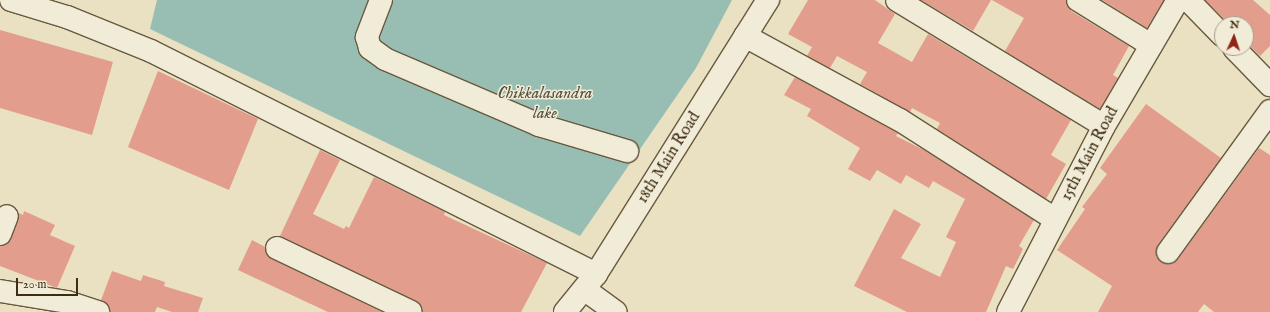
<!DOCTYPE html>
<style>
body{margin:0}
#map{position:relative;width:1270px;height:312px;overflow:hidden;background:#eae1c3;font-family:"IM FELL English",serif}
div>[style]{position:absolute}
.water>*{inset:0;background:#98beb3}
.building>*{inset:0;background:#e29d8d}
.roads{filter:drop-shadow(1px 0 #69593f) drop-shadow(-1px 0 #69593f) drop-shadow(0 1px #69593f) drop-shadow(0 -1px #69593f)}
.minor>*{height:22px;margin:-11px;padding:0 11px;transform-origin:11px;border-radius:11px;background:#f1ecd8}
span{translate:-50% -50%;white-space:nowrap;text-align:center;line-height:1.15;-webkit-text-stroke:3px #f1ecd8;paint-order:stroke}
.street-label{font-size:16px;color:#3e2c13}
.water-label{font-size:17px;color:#54503b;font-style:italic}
.north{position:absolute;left:1214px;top:16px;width:40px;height:40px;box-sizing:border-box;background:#f1ecd8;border:1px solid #a99f89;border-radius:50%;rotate:3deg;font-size:11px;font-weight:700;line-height:16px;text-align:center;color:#3e2c13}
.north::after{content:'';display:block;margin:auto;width:14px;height:18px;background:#8f2418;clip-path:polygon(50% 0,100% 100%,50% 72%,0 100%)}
.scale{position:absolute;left:16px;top:278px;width:62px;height:18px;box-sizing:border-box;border:2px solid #3e2c13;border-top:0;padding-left:5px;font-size:12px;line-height:14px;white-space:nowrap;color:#3e2c13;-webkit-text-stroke:3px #f1ecd8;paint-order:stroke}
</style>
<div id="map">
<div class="water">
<i style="clip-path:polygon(157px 0,732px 0,696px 68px,580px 236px,150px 29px)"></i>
</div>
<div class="building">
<i style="clip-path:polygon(808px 0,875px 0,895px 14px,878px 43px,912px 62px,928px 34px,1071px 120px,1051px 155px,1066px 164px,1046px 199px,937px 129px,940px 123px,912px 108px,910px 112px,860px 84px,867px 72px,837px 56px,830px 68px,807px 56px,812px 47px,788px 34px)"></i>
<i style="clip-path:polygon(921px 0,991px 0,973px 31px)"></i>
<i style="clip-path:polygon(992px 0,1066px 0,1071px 11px,1129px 46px,1113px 75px,1118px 78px,1100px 109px,1005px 51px,1024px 18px)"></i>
<i style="clip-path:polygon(1102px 0,1164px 0,1147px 28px)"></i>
<i style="clip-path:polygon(1205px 0,1253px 0,1270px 15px,1270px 46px,1260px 56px,1246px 42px,1246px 24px,1229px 24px)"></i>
<i style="clip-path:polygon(0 30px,113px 62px,92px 135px,0 108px)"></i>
<i style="clip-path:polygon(158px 71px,258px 119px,229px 190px,128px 147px)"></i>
<i style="clip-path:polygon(795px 77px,894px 131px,898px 133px,896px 136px,924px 150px,1034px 220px,1019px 246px,1023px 249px,1013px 269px,1006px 266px,986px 312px,907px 312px,854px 286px,894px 209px,921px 224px,901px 258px,940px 277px,956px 242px,946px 237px,965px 199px,933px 181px,929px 188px,906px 175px,901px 184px,877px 170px,870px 181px,848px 169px,860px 148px,807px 116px,811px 109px,784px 95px)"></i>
<i style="clip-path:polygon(1146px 104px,1221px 158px,1158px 245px,1156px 257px,1161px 262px,1173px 264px,1178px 259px,1259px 148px,1270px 155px,1270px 312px,1214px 312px,1204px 304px,1198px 312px,1098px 312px,1112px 286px,1057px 250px,1085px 209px,1082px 207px,1107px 174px,1100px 168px)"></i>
<i style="clip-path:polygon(320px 150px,340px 160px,313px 214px,344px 229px,346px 226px,349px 228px,374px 177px,445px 212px,444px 215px,547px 263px,521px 312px,423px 312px,416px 301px,280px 236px)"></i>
<i style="clip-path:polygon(24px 211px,55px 225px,50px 235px,75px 246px,57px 288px,0 266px,0 246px,7px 244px,11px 239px,19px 213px,23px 215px)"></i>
<i style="clip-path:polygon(252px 240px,265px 247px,267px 255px,272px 259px,382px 312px,328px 312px,238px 270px)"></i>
<i style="clip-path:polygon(112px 271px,141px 281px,143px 275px,165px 282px,164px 286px,203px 298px,198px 312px,172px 312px,157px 307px,155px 312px,110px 312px,107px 304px,101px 300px)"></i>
</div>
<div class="roads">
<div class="minor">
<i style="left:11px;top:0;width:59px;rotate:16.9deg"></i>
<i style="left:67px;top:17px;width:91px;rotate:22deg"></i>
<i style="left:151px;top:51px;width:498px;rotate:26.6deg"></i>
<i style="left:381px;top:0;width:40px;rotate:111deg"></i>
<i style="left:367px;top:37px;width:11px;rotate:75deg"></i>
<i style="left:370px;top:48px;width:19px;rotate:36deg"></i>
<i style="left:385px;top:59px;width:168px;rotate:23.2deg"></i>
<i style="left:539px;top:125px;width:92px;rotate:16.5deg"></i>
<i style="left:897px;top:0;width:242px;rotate:31.3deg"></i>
<i style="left:1078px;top:0;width:86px;rotate:31.7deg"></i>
<i style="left:1188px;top:0;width:49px;rotate:45.8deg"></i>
<i style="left:745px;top:36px;width:176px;rotate:28.5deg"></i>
<i style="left:900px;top:120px;width:184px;rotate:32.6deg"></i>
<i style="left:1234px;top:48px;width:52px;rotate:45.8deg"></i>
<i style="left:0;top:234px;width:19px;rotate:-69deg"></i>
<i style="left:277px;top:248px;width:148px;rotate:25.5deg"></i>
<i style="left:1168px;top:252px;width:174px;rotate:-54.1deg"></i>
<i style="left:584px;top:289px;width:39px;rotate:36deg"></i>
<i style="left:0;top:291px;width:68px;rotate:9.3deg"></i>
<i style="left:67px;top:302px;width:33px;rotate:18deg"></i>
<i style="left:565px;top:312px;width:49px;rotate:-50.8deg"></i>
<i style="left:596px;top:274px;width:324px;rotate:-57.9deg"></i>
<i style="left:1008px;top:312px;width:209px;rotate:-62.7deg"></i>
<i style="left:1104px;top:126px;width:146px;rotate:-59.6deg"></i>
</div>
</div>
<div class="street-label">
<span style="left:1090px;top:154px;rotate:-62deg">15th Main Road</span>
<span style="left:669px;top:158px;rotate:-58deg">18th Main Road</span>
</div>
<div class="water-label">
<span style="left:545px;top:104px">Chikkalasandra<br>lake</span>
</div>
<div class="north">N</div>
<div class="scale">20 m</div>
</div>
